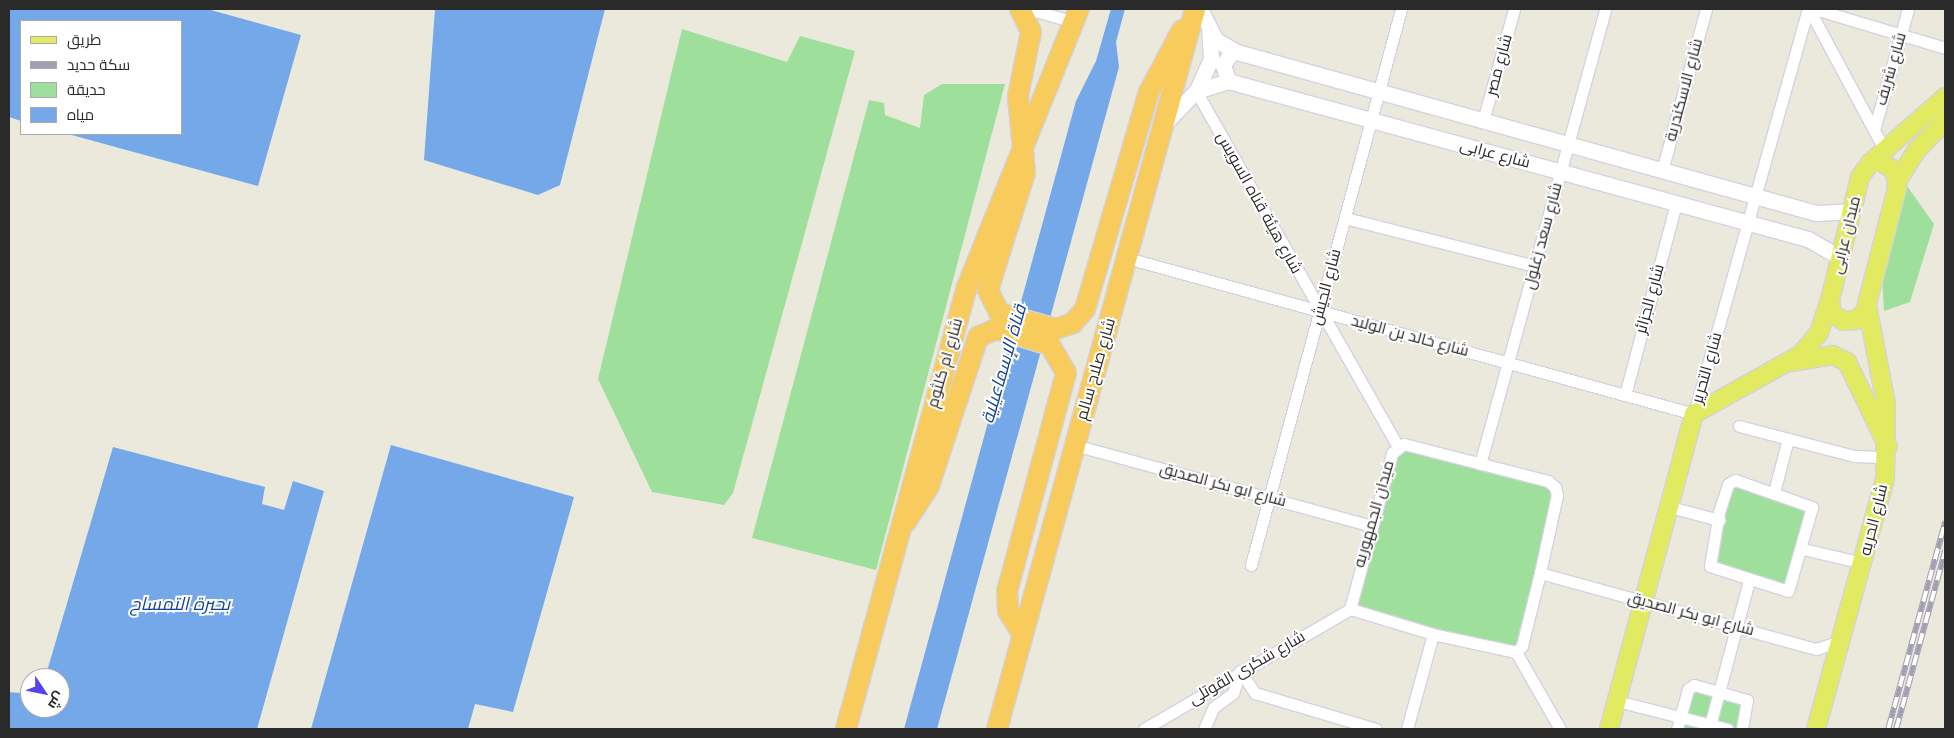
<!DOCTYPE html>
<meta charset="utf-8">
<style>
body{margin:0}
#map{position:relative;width:1954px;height:738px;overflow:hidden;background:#ebe9dc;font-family:"Space Grotesk",Cairo,sans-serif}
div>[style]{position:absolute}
.green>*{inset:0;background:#9ee09b}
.water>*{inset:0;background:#74a8e9}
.roads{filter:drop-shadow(1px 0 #d3d2e2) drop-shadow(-1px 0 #d3d2e2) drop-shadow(0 1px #d3d2e2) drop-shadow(0 -1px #d3d2e2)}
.street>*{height:11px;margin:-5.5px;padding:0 5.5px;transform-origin:5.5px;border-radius:5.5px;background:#fff}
.secondary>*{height:15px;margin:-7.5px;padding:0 7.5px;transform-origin:7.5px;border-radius:7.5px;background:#fff}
.primary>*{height:18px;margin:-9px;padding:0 9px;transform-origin:9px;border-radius:9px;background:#e2ea62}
.highway>*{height:20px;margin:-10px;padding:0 10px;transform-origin:10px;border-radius:10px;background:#f7cc5c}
.rail>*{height:5.5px;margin-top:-2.75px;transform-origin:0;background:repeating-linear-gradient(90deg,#fff 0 11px,#a29fb3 0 22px);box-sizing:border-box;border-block:1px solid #a29fb3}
span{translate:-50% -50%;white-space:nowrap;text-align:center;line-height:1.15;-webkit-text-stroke:4px #fff;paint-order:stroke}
.street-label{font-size:16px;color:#2a2a2a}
.water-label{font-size:18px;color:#134294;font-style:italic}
.frame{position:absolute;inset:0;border:10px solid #2a2a2a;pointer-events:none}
.legend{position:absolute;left:20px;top:20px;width:162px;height:115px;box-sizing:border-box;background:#fff;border:1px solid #aaa;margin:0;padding:6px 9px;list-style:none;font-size:15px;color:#2a2a2a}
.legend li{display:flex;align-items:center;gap:10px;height:25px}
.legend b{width:25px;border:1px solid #aaa}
.north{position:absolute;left:20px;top:668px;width:50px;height:50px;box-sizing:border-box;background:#fff;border:1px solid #aaa;border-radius:50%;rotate:124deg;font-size:14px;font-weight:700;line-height:20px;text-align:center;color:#2a2a2a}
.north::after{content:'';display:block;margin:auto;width:18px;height:22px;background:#5543f2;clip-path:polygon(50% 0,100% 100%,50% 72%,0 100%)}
</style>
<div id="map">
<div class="green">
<i style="clip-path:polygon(682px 29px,787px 62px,800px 36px,855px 51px,733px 493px,724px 505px,652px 492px,598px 379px)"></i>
<i style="clip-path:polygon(942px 84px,1005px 84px,876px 570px,752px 538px,869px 100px,884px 103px,885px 115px,920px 128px,924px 95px)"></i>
<i style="clip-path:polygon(1907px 186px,1934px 224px,1910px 302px,1884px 311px,1882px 276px)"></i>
<i style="clip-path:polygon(1397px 448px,1556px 489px,1515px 648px,1356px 609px)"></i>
<i style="clip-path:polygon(1728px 484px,1807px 502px,1792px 587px,1714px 570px)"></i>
<i style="clip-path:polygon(1688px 689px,1745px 699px,1742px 729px,1677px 729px)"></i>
</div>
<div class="water">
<i style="clip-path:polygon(9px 9px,207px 9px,301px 35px,258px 186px,68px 134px,181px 134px,181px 21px,21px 21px,21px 121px,9px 117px)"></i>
<i style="clip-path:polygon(435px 9px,605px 9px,560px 185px,538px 195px,424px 160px)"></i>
<i style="clip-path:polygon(1111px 9px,1125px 9px,1116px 42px,1119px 67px,937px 729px,904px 729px,1076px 101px,1096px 61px)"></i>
<i style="clip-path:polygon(391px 445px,574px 497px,513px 712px,475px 704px,468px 729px,311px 729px)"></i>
<i style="clip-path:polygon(113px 447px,265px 487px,262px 504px,284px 510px,293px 481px,324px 491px,257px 729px,9px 729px,9px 692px,30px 694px,30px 708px,60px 708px,60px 678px,45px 678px)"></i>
</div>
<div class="roads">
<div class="street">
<i style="left:1028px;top:9px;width:49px;rotate:15.5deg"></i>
<i style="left:1809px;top:9px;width:159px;rotate:61.8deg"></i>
<i style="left:1815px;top:9px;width:136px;rotate:16.7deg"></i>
<i style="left:1196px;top:91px;width:407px;rotate:60.4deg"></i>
<i style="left:1483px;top:121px;width:116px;rotate:-74.5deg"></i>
<i style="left:1874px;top:130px;width:126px;rotate:-74.3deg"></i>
<i style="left:1662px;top:171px;width:168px;rotate:-74.8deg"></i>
<i style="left:1345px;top:218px;width:196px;rotate:14.2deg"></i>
<i style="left:1127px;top:258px;width:588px;rotate:15.38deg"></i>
<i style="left:1694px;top:414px;width:421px;rotate:-74.3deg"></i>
<i style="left:1625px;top:395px;width:199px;rotate:-75.1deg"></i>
<i style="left:1739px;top:426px;width:119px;rotate:14.6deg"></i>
<i style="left:1854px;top:456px;width:33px;rotate:2deg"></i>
<i style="left:1404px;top:444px;width:149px;rotate:14.4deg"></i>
<i style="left:1548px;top:481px;width:9px;rotate:41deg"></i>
<i style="left:1555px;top:487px;width:8px;rotate:76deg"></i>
<i style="left:1557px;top:495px;width:80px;rotate:102.3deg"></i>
<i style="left:1540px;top:573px;width:75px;rotate:103.9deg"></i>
<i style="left:1522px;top:646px;width:8px;rotate:135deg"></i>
<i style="left:1516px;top:652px;width:85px;rotate:-167.8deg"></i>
<i style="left:1433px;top:634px;width:87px;rotate:-163.2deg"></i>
<i style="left:1350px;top:609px;width:162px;rotate:-74.9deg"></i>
<i style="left:1392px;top:453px;width:15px;rotate:-37deg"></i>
<i style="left:1074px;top:445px;width:309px;rotate:15.2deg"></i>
<i style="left:1480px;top:464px;width:472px;rotate:-74.6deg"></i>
<i style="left:1735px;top:480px;width:82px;rotate:19.3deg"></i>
<i style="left:1812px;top:507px;width:87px;rotate:105.9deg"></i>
<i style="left:1788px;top:591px;width:82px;rotate:-162.2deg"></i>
<i style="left:1710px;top:566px;width:55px;rotate:-80.5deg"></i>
<i style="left:1719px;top:512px;width:29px;rotate:-72deg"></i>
<i style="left:1728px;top:484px;width:8px;rotate:-30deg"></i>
<i style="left:1774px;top:492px;width:55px;rotate:-75.2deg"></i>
<i style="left:1670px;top:507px;width:51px;rotate:14.9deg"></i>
<i style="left:1803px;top:549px;width:62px;rotate:13.1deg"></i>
<i style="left:1251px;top:565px;width:576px;rotate:-74.9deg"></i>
<i style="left:1540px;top:573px;width:286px;rotate:15.4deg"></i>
<i style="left:1816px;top:649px;width:26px;rotate:-18deg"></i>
<i style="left:1516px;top:652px;width:89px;rotate:60.3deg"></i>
<i style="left:1240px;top:671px;width:27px;rotate:56deg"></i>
<i style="left:1255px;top:693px;width:126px;rotate:16.6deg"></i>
<i style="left:1617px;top:701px;width:114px;rotate:14.2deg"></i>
<i style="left:1144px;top:729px;width:238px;rotate:-30.2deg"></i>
<i style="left:1204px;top:729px;width:24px;rotate:-66deg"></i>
<i style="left:1214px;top:707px;width:24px;rotate:-36deg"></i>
<i style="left:1233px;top:693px;width:23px;rotate:-72deg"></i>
<i style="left:1407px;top:729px;width:98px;rotate:-74.7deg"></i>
<i style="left:1677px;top:729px;width:41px;rotate:-74.6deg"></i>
<i style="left:1688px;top:689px;width:7px;rotate:-34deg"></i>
<i style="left:1694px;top:685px;width:55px;rotate:15.8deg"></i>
<i style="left:1747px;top:700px;width:29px;rotate:100deg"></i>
<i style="left:1709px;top:729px;width:153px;rotate:-74.9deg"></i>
</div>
<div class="secondary">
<i style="left:1200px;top:9px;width:35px;rotate:63deg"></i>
<i style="left:1216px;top:40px;width:24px;rotate:30deg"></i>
<i style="left:1237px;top:52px;width:601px;rotate:15.54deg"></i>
<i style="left:1816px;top:213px;width:36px;rotate:-3deg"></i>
<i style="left:1228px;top:81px;width:17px;rotate:-107deg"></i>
<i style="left:1223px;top:65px;width:18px;rotate:-56deg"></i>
<i style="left:1197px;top:90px;width:35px;rotate:-66deg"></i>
<i style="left:1211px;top:58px;width:26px;rotate:-94deg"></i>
<i style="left:1166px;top:122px;width:43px;rotate:-45.9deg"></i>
<i style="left:1196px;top:91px;width:34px;rotate:-17deg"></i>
<i style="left:1228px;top:81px;width:601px;rotate:15.24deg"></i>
<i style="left:1808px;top:239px;width:38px;rotate:30deg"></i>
</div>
<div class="primary">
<i style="left:1880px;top:161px;width:18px;rotate:34deg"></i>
<i style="left:1895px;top:171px;width:17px;rotate:83deg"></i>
<i style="left:1897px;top:188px;width:128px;rotate:104.5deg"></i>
<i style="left:1865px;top:312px;width:12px;rotate:138deg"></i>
<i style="left:1856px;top:320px;width:13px;rotate:176deg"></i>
<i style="left:1843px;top:321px;width:14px;rotate:-144deg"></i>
<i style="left:1832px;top:313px;width:13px;rotate:-99deg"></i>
<i style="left:1830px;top:300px;width:127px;rotate:-76.3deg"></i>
<i style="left:1860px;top:177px;width:17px;rotate:-54deg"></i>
<i style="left:1870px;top:163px;width:10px;rotate:-11deg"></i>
<i style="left:1870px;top:163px;width:100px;rotate:-41.3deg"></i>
<i style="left:1898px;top:180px;width:34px;rotate:-58deg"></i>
<i style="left:1916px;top:151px;width:42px;rotate:-46deg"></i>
<i style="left:1793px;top:362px;width:40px;rotate:-10deg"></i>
<i style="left:1832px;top:355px;width:17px;rotate:25deg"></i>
<i style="left:1847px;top:362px;width:94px;rotate:64.2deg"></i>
<i style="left:1609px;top:729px;width:326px;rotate:-74.9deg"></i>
<i style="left:1694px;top:414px;width:121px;rotate:-29.1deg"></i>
<i style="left:1800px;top:355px;width:29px;rotate:-49deg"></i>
<i style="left:1819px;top:333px;width:35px;rotate:-72deg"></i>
<i style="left:1816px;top:729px;width:260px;rotate:-74.6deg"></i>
<i style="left:1885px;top:478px;width:74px;rotate:-89.2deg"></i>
<i style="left:1886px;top:404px;width:101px;rotate:-100.9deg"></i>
</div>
<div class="highway">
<i style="left:1020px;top:9px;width:25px;rotate:64deg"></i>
<i style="left:1031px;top:32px;width:65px;rotate:101.5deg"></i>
<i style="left:1018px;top:96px;width:77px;rotate:84.8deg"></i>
<i style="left:1025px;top:173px;width:123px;rotate:107.5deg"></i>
<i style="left:988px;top:290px;width:25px;rotate:64deg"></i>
<i style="left:999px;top:313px;width:59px;rotate:15.7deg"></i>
<i style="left:1056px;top:329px;width:18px;rotate:-19deg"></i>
<i style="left:1073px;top:323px;width:18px;rotate:-49deg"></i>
<i style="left:1085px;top:309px;width:226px;rotate:-73.6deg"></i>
<i style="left:1149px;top:92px;width:70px;rotate:-62deg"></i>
<i style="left:906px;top:522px;width:43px;rotate:-57.4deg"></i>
<i style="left:929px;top:486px;width:157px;rotate:-71.8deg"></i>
<i style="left:978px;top:337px;width:20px;rotate:-24deg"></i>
<i style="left:996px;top:329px;width:56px;rotate:16.5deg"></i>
<i style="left:1050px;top:345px;width:32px;rotate:60deg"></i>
<i style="left:1066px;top:373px;width:226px;rotate:105.1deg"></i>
<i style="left:1007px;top:591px;width:20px;rotate:87deg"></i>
<i style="left:1008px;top:611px;width:26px;rotate:58deg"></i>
<i style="left:846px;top:729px;width:458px;rotate:-74.7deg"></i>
<i style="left:967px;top:287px;width:300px;rotate:-68.1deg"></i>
<i style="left:997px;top:729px;width:747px;rotate:-74.62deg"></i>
</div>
</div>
<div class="rail">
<i style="left:1888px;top:729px;width:215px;rotate:-74.6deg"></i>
<i style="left:1896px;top:729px;width:185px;rotate:-74.6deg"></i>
</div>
<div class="street-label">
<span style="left:1499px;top:65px;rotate:-75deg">شارع مصر</span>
<span style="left:1891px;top:69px;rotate:-74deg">شارع شريف</span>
<span style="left:1684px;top:90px;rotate:-75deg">شارع الاسكندرية</span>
<span style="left:1495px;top:154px;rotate:15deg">شارع عرابى</span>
<span style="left:1259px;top:203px;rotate:61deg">شارع هيئة قناه السويس</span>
<span style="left:1846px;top:235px;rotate:-76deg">ميدان عرابى</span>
<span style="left:1543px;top:236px;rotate:-75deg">شارع سعد زغلول</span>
<span style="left:1326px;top:287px;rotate:-75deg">شارع الجيش</span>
<span style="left:1650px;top:299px;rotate:-75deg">شارع الجزائر</span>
<span style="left:1410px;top:336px;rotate:15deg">شارع خالد بن الوليد</span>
<span style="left:945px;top:363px;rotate:-74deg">شارع ام كلثوم</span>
<span style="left:1707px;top:368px;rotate:-74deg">شارع التحرير</span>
<span style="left:1096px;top:369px;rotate:-74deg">شارع صلاح سالم</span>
<span style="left:1223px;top:485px;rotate:15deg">شارع ابو بكر الصديق</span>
<span style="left:1374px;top:514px;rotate:-74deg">ميدان الجمهوريه</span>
<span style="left:1874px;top:520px;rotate:-76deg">شارع الحريه</span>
<span style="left:1691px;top:614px;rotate:15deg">شارع ابو بكر الصديق</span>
<span style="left:1247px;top:668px;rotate:-30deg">شارع شكرى القوتلى</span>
</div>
<div class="water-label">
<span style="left:1004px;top:364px;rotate:-74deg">قناة الإسماعيلية</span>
<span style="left:180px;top:604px">بحيرة التمساح</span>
</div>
<div class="frame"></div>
<ul class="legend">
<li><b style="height:6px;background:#e2ea62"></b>طريق</li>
<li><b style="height:6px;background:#a29fb3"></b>سكة حديد</li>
<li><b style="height:14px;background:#9ee09b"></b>حديقة</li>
<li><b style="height:14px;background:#74a8e9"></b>مياه</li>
</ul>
<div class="north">ش</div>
</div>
